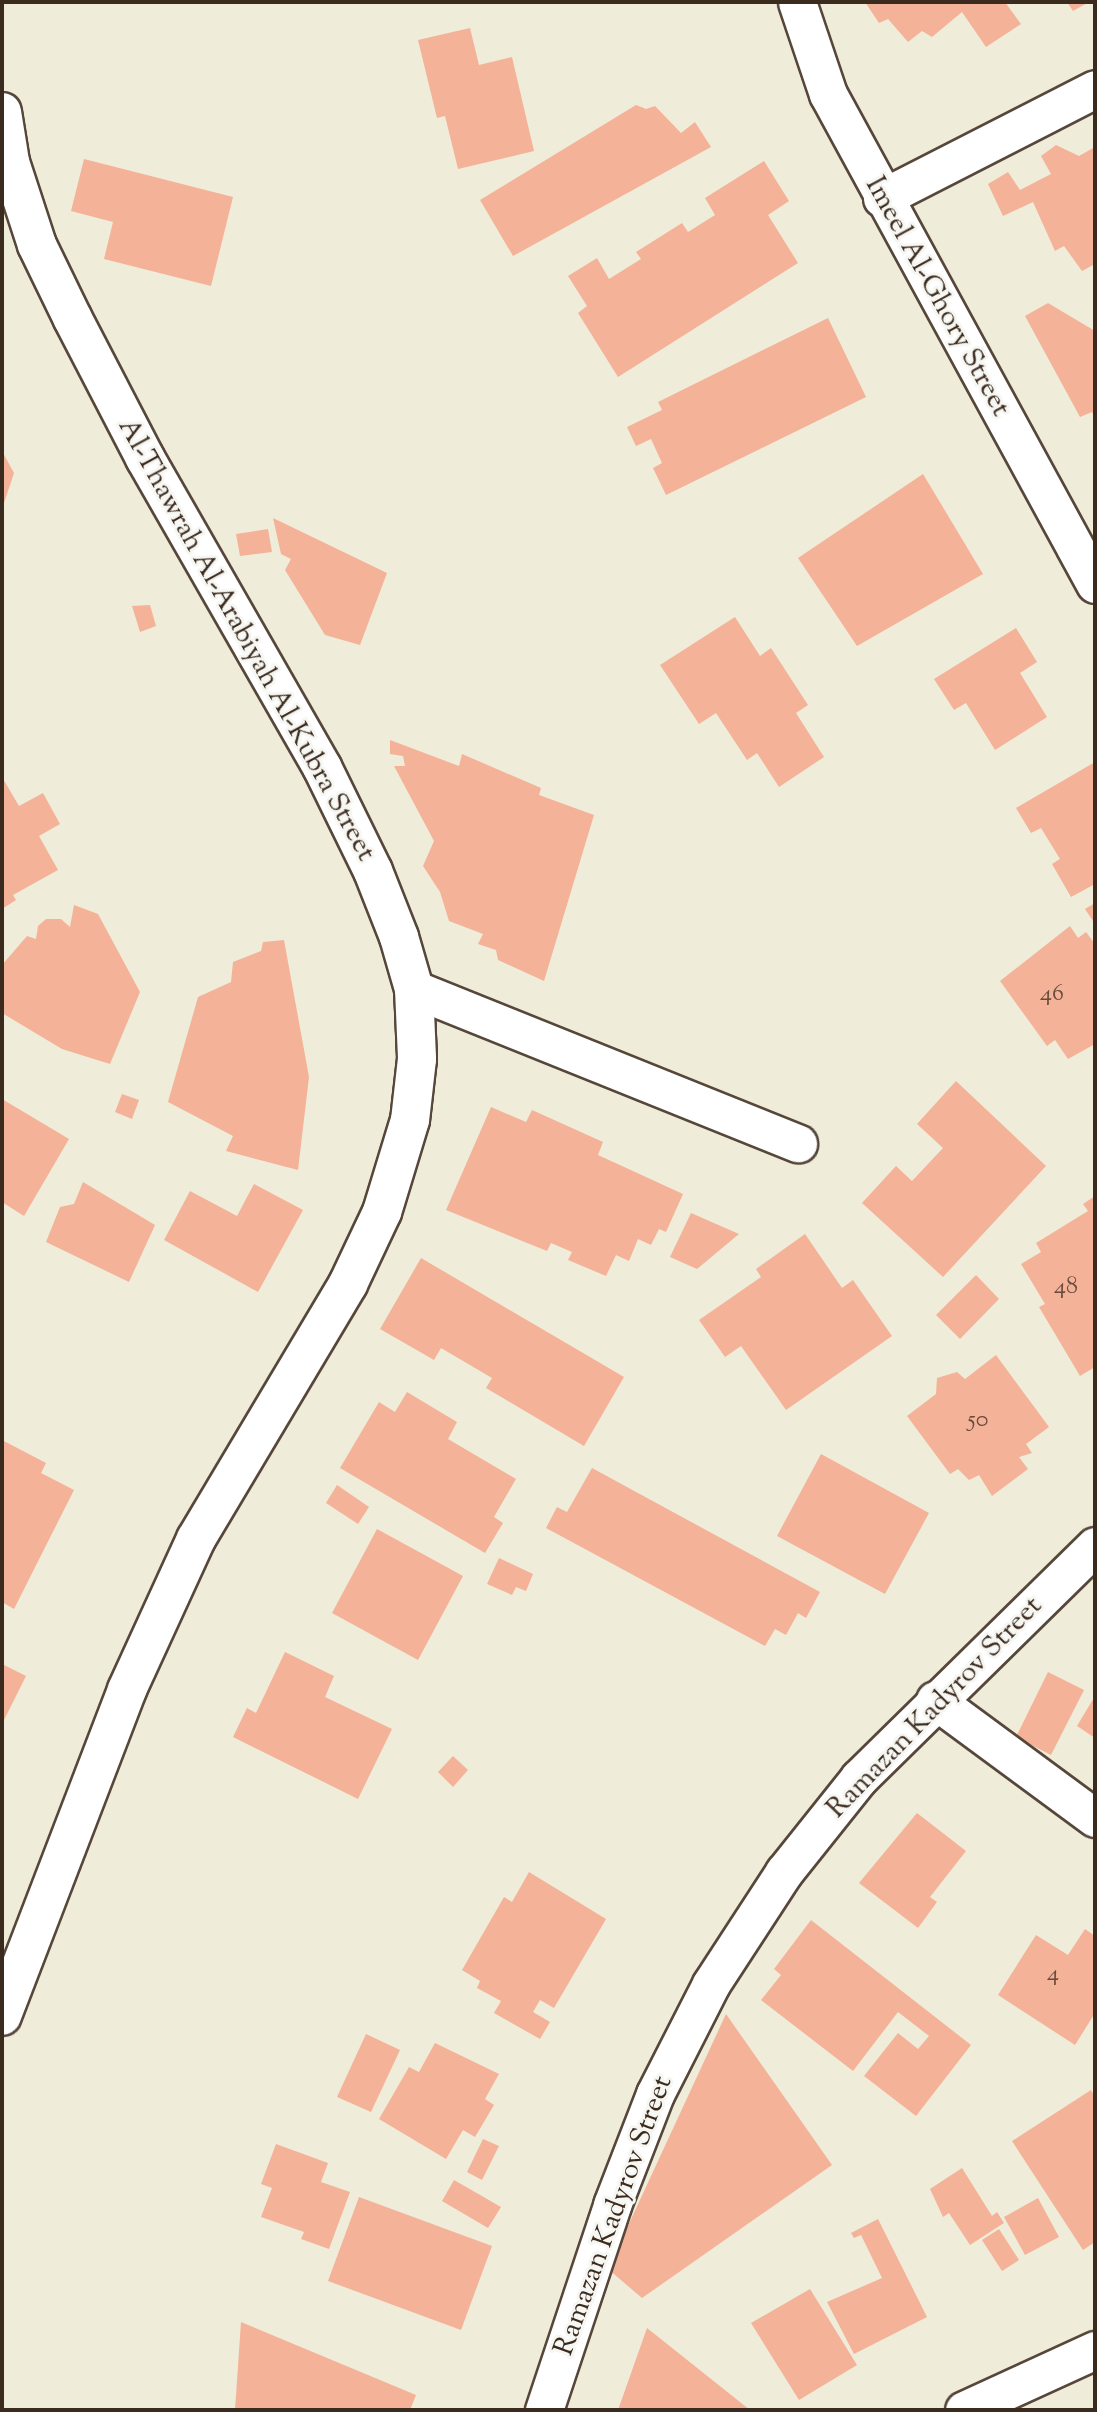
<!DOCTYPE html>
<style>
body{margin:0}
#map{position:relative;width:1097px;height:2412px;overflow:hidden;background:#efecda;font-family:"Sorts Mill Goudy",serif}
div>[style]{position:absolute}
.building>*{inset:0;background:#f4b298}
.roads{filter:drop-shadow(2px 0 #56473a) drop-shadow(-2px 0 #56473a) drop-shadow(0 2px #56473a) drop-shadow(0 -2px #56473a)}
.street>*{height:37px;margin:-18.5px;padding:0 18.5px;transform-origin:18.5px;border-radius:18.5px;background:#fff}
.secondary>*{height:38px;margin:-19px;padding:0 19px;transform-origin:19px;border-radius:19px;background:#fff}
span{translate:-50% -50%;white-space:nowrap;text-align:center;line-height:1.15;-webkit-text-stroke:6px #f6f6f2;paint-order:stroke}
.number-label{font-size:24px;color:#694c3c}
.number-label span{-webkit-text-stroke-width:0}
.street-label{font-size:28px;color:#3b2a1e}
.frame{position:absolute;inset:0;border:4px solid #3b2a1e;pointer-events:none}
</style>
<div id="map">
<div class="building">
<i style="clip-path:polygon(865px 2px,1005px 2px,1021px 24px,986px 47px,962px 12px,932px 37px,922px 31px,908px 42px,888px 19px,879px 23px)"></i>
<i style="clip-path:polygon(1067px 2px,1089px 2px,1073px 11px)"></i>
<i style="clip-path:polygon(470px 28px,479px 65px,512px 57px,534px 151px,458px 169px,445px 116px,437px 118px,418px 40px)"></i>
<i style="clip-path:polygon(636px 105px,646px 109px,655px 106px,681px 133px,695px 122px,711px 147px,513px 256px,480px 200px)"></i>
<i style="clip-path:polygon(1056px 145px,1079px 156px,1095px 147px,1095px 264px,1082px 271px,1064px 246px,1055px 251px,1033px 202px,1003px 216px,988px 184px,1008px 172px,1020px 190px,1051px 174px,1041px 156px)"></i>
<i style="clip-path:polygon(84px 159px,233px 197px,211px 286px,104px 259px,113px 222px,71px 211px)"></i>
<i style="clip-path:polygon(764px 161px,789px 201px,768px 215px,798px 263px,618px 377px,578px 313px,587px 306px,568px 276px,597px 258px,609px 279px,641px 259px,636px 252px,682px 223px,688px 232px,715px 215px,705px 198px)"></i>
<i style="clip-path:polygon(1048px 303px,1095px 331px,1095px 418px,1092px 412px,1080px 417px,1025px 316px)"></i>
<i style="clip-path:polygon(828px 318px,866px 397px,666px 495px,653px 468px,662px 463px,651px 439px,636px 446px,627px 427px,662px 410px,658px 402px)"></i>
<i style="clip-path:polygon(2px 451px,14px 473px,2px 509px)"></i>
<i style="clip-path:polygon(923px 474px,983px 574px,857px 646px,798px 558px)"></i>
<i style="clip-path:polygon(273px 518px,387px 573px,360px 645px,325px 635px,285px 570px,291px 559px,281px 554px)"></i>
<i style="clip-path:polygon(268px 529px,272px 552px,240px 556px,236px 534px)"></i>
<i style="clip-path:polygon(150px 605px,156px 626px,140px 632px,132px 606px)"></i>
<i style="clip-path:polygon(735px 617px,760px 656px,771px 648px,808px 705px,796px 713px,824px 757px,779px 787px,757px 753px,747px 760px,716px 713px,699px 724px,660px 665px)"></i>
<i style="clip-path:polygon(1016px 628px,1037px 662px,1020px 673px,1047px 717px,995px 750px,966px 703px,954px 710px,934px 679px)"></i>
<i style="clip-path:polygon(390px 740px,459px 766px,462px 754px,541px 788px,539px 795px,594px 815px,544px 981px,498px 960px,496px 950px,478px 944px,483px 934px,449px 921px,440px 892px,423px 866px,434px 841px,394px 766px,405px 766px,403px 756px,390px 754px)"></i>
<i style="clip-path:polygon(1095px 762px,1095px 884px,1071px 897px,1052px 864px,1060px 859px,1041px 828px,1031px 833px,1016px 808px)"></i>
<i style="clip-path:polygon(2px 777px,19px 806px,43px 793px,60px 824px,39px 836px,58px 870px,13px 895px,16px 900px,2px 909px)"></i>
<i style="clip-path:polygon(1095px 903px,1095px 924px,1085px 909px)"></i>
<i style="clip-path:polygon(74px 905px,98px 914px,140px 992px,110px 1064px,62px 1049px,2px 1013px,2px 965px,27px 936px,36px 939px,38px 926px,46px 919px,61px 919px,70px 927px)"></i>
<i style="clip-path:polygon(1070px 926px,1078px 938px,1086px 932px,1095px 944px,1095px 1044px,1068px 1059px,1055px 1040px,1047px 1046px,1000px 981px)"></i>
<i style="clip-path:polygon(284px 940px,309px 1077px,298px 1170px,226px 1151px,233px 1136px,168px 1102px,198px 997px,231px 982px,233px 962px,261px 951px,263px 942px)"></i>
<i style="clip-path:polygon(956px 1081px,1046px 1166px,943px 1277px,862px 1203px,896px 1166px,912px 1181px,943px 1148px,917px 1124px)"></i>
<i style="clip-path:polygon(122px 1094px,139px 1100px,132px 1119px,115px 1112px)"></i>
<i style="clip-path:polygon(2px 1099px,69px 1139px,24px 1216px,2px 1202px)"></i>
<i style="clip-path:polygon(491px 1107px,526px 1122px,532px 1110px,603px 1142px,598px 1155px,683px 1194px,666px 1232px,659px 1229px,651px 1245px,638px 1239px,629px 1261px,616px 1255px,606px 1276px,568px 1260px,572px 1252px,551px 1243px,547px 1251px,446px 1210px)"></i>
<i style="clip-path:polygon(83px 1182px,155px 1225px,129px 1282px,46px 1242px,60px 1207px,74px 1204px)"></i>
<i style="clip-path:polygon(254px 1184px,303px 1210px,258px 1292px,164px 1240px,190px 1191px,237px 1216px)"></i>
<i style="clip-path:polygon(1095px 1196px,1095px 1367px,1080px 1376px,1039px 1307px,1045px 1304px,1021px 1264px,1041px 1252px,1036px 1243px,1088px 1211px,1083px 1204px)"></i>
<i style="clip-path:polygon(691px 1213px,739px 1234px,697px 1269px,670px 1257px)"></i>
<i style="clip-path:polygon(805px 1234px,842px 1288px,853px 1280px,892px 1336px,786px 1410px,741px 1346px,725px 1357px,699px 1320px,761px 1277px,756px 1269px)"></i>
<i style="clip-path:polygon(421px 1258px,624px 1377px,584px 1446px,486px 1388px,492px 1378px,441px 1348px,434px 1360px,380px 1329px)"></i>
<i style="clip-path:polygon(976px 1275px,999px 1299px,960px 1339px,936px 1315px)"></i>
<i style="clip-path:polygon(996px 1355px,1049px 1427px,1026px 1444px,1032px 1453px,1019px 1457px,1028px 1469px,992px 1496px,979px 1475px,969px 1480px,958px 1469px,950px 1474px,907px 1416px,936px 1394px,937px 1378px,957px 1372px,965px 1379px)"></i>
<i style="clip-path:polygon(407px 1392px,457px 1422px,448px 1439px,516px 1479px,494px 1517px,503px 1523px,485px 1553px,340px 1468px,379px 1402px,395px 1412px)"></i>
<i style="clip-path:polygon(2px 1440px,46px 1463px,41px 1473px,74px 1490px,14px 1609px,2px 1602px)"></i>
<i style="clip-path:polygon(821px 1454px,929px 1513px,885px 1594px,777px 1536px)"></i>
<i style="clip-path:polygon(592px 1468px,820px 1592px,806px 1618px,798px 1613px,786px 1635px,775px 1629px,765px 1646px,546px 1528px,557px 1507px,567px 1512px)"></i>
<i style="clip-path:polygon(337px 1485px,369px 1507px,358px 1524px,326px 1503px)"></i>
<i style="clip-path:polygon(377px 1529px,463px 1576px,418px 1660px,332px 1613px)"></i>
<i style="clip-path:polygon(499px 1558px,533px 1574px,526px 1591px,516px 1587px,512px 1595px,487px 1584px)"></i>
<i style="clip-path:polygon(285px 1652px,334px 1676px,325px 1697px,392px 1729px,358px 1799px,233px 1737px,247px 1708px,256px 1713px)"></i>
<i style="clip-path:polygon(2px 1664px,26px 1676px,2px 1724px)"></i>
<i style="clip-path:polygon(1048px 1672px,1084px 1690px,1051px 1755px,1016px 1737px)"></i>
<i style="clip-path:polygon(1095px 1696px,1095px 1738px,1077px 1726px)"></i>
<i style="clip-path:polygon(453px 1756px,468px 1770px,453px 1787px,438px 1772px)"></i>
<i style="clip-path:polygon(917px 1813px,966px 1851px,930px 1897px,937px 1902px,918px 1928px,859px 1883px)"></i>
<i style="clip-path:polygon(529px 1872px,606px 1919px,554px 2008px,540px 2000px,533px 2012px,550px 2022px,540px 2039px,494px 2013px,501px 2001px,477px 1988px,480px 1981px,462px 1970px,504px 1897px,512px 1902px)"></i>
<i style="clip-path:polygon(811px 1920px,971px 2045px,916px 2116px,864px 2076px,898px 2033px,918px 2049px,929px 2036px,898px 2012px,853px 2071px,761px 2000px,781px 1975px,774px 1969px)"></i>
<i style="clip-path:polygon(1085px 1929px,1095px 1936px,1095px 2013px,1075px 2045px,998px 1995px,1036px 1935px,1068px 1955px)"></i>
<i style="clip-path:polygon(726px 2014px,832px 2165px,642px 2298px,608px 2269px)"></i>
<i style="clip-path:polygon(366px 2034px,400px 2050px,371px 2112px,337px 2097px)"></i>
<i style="clip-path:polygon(435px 2043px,499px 2074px,485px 2099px,494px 2105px,475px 2137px,463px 2130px,446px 2159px,379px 2119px,409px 2067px,419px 2072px)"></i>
<i style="clip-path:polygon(1091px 2090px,1095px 2097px,1095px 2242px,1083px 2250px,1012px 2141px)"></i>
<i style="clip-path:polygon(483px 2139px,499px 2146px,482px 2180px,467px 2172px)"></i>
<i style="clip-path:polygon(276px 2144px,328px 2163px,321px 2182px,350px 2192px,329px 2249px,301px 2239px,304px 2232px,261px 2217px,272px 2188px,261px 2184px)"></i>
<i style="clip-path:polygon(962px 2168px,992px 2216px,997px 2212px,1004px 2223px,970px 2245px,949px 2213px,943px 2217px,930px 2189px)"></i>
<i style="clip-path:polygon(454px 2180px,501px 2207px,488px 2228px,442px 2201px)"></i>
<i style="clip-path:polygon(359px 2197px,492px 2246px,461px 2330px,328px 2281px)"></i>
<i style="clip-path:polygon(1038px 2198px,1059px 2237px,1025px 2255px,1004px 2217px)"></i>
<i style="clip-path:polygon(878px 2219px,927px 2317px,854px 2354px,827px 2302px,882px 2278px,861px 2235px,854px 2238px,851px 2233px)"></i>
<i style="clip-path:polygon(999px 2229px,1019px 2260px,1002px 2271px,982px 2240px)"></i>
<i style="clip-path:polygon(810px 2289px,857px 2365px,799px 2400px,751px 2323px)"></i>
<i style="clip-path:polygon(241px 2322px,416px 2395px,410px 2410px,235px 2410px)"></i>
<i style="clip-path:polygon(647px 2328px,750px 2410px,618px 2410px)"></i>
</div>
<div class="roads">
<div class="street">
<i style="left:797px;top:2px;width:97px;rotate:71.4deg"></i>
<i style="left:828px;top:94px;width:558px;rotate:61.41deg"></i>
<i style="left:882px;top:198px;width:239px;rotate:-27.1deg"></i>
<i style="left:414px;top:989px;width:414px;rotate:21.9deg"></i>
<i style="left:935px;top:1700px;width:199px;rotate:36.4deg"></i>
<i style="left:544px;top:2410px;width:216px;rotate:-71.6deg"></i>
<i style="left:612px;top:2205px;width:119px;rotate:-68.8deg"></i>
<i style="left:655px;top:2094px;width:123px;rotate:-63deg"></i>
<i style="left:711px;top:1984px;width:134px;rotate:-56.9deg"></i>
<i style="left:784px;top:1872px;width:120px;rotate:-51.4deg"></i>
<i style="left:859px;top:1778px;width:331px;rotate:-44.5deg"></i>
<i style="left:964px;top:2410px;width:144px;rotate:-24.6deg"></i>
</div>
<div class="secondary">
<i style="left:2px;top:112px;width:51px;rotate:80.9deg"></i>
<i style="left:10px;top:162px;width:87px;rotate:72deg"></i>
<i style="left:37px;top:245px;width:82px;rotate:64.1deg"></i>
<i style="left:73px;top:319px;width:157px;rotate:62.6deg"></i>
<i style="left:145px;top:458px;width:356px;rotate:60.2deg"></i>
<i style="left:322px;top:767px;width:116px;rotate:63.9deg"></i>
<i style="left:373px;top:871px;width:71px;rotate:68.5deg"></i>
<i style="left:399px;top:937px;width:54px;rotate:73.9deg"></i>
<i style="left:414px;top:989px;width:70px;rotate:87.5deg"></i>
<i style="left:417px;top:1059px;width:61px;rotate:96.5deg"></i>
<i style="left:410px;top:1120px;width:96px;rotate:106.9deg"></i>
<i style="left:382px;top:1212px;width:80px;rotate:115.3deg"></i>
<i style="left:348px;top:1284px;width:297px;rotate:120.8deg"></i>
<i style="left:196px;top:1539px;width:166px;rotate:114.6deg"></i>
<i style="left:127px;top:1690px;width:349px;rotate:111deg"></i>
</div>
</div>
<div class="number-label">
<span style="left:1052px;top:995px">46</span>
<span style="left:1066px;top:1288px">48</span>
<span style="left:978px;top:1421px">50</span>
<span style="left:1053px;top:1975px">4</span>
</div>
<div class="street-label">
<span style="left:937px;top:297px;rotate:61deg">Imeel Al-Ghory Street</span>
<span style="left:246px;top:640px;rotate:61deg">Al-Thawrah Al-Arabiyah Al-Kubra Street</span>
<span style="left:935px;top:1708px;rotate:-46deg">Ramazan Kadyrov Street</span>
<span style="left:614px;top:2216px;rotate:-70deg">Ramazan Kadyrov Street</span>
</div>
<div class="frame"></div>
</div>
